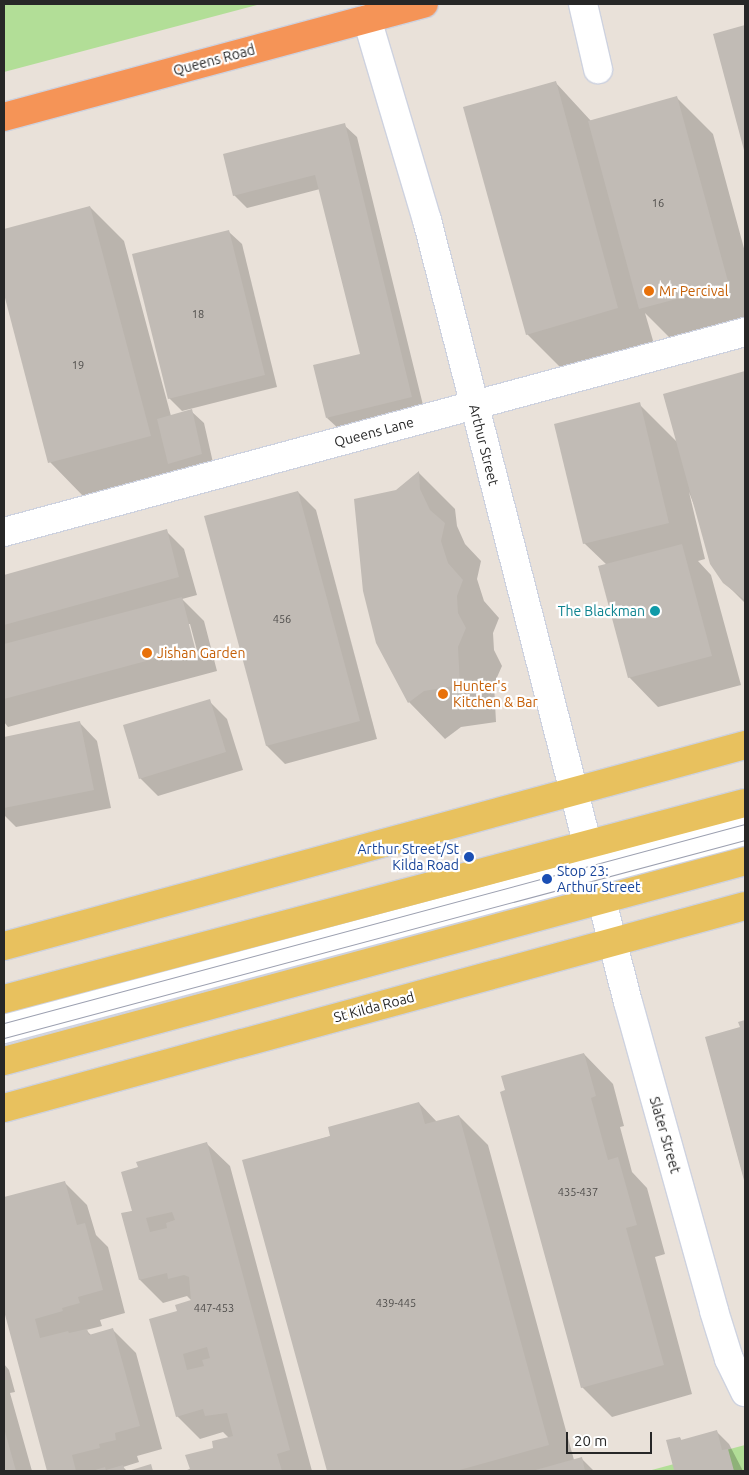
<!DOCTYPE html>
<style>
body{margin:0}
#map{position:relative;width:749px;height:1475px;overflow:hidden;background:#e9e1d9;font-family:Ubuntu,sans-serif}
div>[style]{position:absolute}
.green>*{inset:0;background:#b2de97}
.shadow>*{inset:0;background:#0003}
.building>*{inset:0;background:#c1bbb5}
.roads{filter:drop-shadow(1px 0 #ced2df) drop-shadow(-1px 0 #ced2df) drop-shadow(0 1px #ced2df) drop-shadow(0 -1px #ced2df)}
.minor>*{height:28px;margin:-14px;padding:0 14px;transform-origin:14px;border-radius:14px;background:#fff}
.major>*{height:28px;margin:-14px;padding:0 14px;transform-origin:14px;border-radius:14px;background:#e8c15e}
.highway>*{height:28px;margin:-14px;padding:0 14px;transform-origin:14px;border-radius:14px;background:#f59457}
.tram>*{height:1px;margin:-0.5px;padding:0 0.5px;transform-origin:0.5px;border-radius:0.5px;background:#9ca0b0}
.dots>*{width:14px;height:14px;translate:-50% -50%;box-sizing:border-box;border:2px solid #fff;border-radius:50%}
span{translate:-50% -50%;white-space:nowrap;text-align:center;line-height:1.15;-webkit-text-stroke:4.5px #fff;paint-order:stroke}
.number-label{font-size:11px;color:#4e4c4a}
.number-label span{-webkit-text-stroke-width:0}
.street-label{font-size:14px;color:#272727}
.food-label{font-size:14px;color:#c56008}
.left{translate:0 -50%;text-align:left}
.culture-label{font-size:14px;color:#0d838f}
.right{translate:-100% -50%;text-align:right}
.transit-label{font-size:14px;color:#164399}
.frame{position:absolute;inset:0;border:5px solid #272727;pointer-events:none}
.scale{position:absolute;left:566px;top:1432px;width:86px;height:22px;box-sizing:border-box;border:2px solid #272727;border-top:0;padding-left:6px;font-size:15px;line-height:18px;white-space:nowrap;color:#272727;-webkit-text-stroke:4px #fff;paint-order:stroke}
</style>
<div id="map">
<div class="green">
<i style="clip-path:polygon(4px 4px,261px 4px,4px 72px)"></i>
<i style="clip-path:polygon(745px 1445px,745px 1471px,648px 1471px)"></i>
</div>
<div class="shadow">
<i style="clip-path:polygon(745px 27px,745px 151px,715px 35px)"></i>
<i style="clip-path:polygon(556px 83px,591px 121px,677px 98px,713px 134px,745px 252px,745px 326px,677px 345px,645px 313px,654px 344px,563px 370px,527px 334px)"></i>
<i style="clip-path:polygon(344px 125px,357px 137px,424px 409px,340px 430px,327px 418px,361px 355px,320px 189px,247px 208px,234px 195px)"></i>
<i style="clip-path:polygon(90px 207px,124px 241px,171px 416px,191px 411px,204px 423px,214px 467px,84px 497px,50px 462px,4px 289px,4px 230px)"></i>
<i style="clip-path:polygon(229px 232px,242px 244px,277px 387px,182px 411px,169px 398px)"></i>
<i style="clip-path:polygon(745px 373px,745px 603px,724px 582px,689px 492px,705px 559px,698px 561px,711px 575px,741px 685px,658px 707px,629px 677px,607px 565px,584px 543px,639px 404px,677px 442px,664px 395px)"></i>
<i style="clip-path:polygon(419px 473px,455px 509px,457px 526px,465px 544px,481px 561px,477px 579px,484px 601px,499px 618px,493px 633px,494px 650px,502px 666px,494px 684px,496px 722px,461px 727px,445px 739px,409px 702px,396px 491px)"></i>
<i style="clip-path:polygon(298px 492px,316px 510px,377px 739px,285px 764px,267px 746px,206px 517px)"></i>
<i style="clip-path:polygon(evenodd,166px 531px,184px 549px,197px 595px,182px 599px,204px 621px,217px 671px,8px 727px,4px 722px,4px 576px,166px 531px,187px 624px,190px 624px,198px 654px,196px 655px,187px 624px)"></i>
<i style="clip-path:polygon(209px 701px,227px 719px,243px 770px,158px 796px,140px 778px)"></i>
<i style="clip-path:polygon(79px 722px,97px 741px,111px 808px,16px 827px,4px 815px,4px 738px)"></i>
<i style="clip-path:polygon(745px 1021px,745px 1182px,706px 1038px,741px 1028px,740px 1023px)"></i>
<i style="clip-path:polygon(584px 1054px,613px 1084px,624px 1126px,620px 1127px,632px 1172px,647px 1188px,665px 1254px,655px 1257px,692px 1394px,612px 1417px,582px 1387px)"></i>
<i style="clip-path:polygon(419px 1103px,437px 1122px,459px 1116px,488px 1145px,574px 1460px,581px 1458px,594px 1471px,328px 1471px,244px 1161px,331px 1136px)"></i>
<i style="clip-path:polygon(207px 1144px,230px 1166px,312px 1471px,187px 1471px,229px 1438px,223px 1432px,200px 1439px,177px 1416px,178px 1312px,192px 1301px,187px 1296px,163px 1303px,140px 1280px,122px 1214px,133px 1211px)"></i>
<i style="clip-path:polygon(64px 1182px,87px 1205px,96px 1235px,108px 1247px,125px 1313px,100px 1320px,102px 1326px,86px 1330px,92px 1336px,113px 1330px,136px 1353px,162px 1449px,137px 1456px,139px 1462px,123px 1467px,127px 1471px,48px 1471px,4px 1306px,4px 1199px)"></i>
<i style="clip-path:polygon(4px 1364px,9px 1370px,15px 1392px,10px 1393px,32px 1471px,4px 1471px)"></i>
<i style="clip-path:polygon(716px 1431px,729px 1444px,743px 1471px,675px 1469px,680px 1438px,682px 1441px)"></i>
</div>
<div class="building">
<i style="clip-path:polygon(745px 25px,745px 154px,713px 34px)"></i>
<i style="clip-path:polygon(556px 81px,618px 308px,526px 335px,463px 107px)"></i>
<i style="clip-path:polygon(677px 96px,729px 285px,639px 309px,588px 121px)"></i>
<i style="clip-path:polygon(345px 123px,412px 397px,326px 418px,313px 365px,360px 354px,315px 175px,233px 196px,223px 154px)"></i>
<i style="clip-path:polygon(90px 206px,151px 436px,48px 463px,4px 294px,4px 229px)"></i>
<i style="clip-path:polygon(229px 230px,265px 375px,168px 399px,132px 254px)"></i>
<i style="clip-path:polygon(745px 371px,745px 600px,723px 583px,710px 564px,663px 394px)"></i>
<i style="clip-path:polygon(640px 402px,669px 523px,583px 544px,554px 424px)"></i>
<i style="clip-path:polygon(192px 409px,202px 454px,168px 464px,157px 419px)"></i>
<i style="clip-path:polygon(419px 471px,420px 489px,430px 510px,445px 523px,441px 541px,448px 563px,463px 580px,457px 596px,458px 613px,466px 628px,458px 647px,460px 685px,424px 691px,408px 703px,376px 643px,363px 591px,354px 499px,396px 490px)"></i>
<i style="clip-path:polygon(298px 491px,360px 721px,266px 746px,204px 516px)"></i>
<i style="clip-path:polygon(167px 529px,179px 577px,4px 625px,4px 575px)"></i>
<i style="clip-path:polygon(682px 544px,712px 656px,628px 678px,598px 566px)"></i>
<i style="clip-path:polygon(182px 597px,195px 648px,4px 699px,4px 644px)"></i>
<i style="clip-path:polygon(210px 699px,226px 752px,139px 779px,123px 725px)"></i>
<i style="clip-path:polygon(80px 721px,94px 790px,4px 808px,4px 737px)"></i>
<i style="clip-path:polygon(745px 1020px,745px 1184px,705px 1037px,740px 1027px,738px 1022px)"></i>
<i style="clip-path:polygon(584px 1053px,596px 1096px,591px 1098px,608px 1160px,618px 1157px,637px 1225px,626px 1228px,664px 1365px,581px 1388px,500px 1092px,505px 1090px,501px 1076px)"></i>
<i style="clip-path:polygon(419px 1102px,425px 1124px,459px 1115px,549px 1445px,456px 1471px,327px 1471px,242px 1160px,330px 1136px,328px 1127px)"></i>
<i style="clip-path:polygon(evenodd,207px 1142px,290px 1450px,277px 1454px,282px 1471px,184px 1471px,190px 1469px,185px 1455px,213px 1448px,212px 1441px,233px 1436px,227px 1413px,205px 1416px,203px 1409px,176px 1417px,149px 1319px,177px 1311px,175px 1305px,191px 1300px,189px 1277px,184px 1275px,168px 1279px,167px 1273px,139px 1280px,121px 1213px,132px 1211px,121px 1172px,138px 1167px,136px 1162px,207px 1142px,172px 1212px,175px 1220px,166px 1223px,167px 1228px,150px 1232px,146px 1218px,172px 1212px,207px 1142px,207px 1347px,210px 1358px,202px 1360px,204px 1366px,187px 1370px,183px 1354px,207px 1347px)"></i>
<i style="clip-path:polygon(65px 1181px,77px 1225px,85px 1223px,103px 1290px,78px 1297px,80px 1303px,62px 1308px,63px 1311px,35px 1319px,40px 1338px,68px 1331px,69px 1333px,87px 1329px,89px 1335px,113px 1328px,140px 1426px,115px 1433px,116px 1440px,99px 1444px,100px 1448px,72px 1455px,76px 1471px,47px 1471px,4px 1311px,4px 1197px)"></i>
<i style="clip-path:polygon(4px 1428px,16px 1471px,4px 1471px)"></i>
<i style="clip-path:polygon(717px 1430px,722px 1450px,728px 1449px,734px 1471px,674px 1470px,666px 1440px,680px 1437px,681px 1440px)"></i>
<i style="clip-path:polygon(582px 1457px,585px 1471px,532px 1471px)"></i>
<i style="clip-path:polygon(151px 1464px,153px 1471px,128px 1471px)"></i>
<i style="clip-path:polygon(123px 1465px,125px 1471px,92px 1471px,105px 1467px,106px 1470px)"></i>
</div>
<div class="roads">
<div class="minor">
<i style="left:583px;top:4px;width:67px;rotate:77deg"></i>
<i style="left:367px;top:19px;width:210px;rotate:73.4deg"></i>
<i style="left:427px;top:220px;width:807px;rotate:75.59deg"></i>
<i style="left:628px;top:1002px;width:321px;rotate:74.4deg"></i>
<i style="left:714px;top:1311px;width:50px;rotate:72.6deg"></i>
<i style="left:729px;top:1359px;width:37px;rotate:64deg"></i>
<i style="left:4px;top:532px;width:768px;rotate:-15.1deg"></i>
<i style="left:4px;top:1029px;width:767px;rotate:-14.96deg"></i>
</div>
<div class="major">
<i style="left:4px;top:946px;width:768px;rotate:-15.18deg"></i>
<i style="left:4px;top:999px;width:766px;rotate:-14.82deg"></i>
<i style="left:4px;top:1061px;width:768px;rotate:-15.1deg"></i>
<i style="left:4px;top:1108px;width:768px;rotate:-15.25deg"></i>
</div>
<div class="highway">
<i style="left:4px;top:117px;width:435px;rotate:-15.1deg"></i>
</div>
</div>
<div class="tram">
<i style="left:4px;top:1023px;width:767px;rotate:-15.03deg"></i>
<i style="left:4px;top:1038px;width:767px;rotate:-14.96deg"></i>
</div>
<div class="dots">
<i style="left:649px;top:291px;background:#e8710a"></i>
<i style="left:655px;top:611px;background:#0f9aa8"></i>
<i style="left:147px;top:653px;background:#e8710a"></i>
<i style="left:443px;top:694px;background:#e8710a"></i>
<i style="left:469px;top:857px;background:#1a4fb4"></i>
<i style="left:547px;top:879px;background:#1a4fb4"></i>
</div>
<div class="number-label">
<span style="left:658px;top:203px">16</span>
<span style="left:198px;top:314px">18</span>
<span style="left:78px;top:365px">19</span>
<span style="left:282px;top:619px">456</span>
<span style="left:578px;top:1192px">435-437</span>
<span style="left:396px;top:1303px">439-445</span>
<span style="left:214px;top:1308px">447-453</span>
</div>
<div class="street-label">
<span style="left:214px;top:60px;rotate:-15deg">Queens Road</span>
<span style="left:374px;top:432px;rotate:-15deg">Queens Lane</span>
<span style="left:484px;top:445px;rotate:76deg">Arthur Street</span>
<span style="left:374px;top:1007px;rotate:-15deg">St Kilda Road</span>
<span style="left:665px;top:1135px;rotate:74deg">Slater Street</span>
</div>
<div class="food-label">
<span class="left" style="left:659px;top:291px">Mr Percival</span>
<span class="left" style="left:157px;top:653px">Jishan Garden</span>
<span class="left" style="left:453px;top:694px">Hunter's<br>Kitchen &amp; Bar</span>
</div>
<div class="culture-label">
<span class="right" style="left:645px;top:611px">The Blackman</span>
</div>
<div class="transit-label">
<span class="right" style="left:459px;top:857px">Arthur Street/St<br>Kilda Road</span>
<span class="left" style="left:557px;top:879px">Stop 23:<br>Arthur Street</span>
</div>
<div class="frame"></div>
<div class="scale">20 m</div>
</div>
